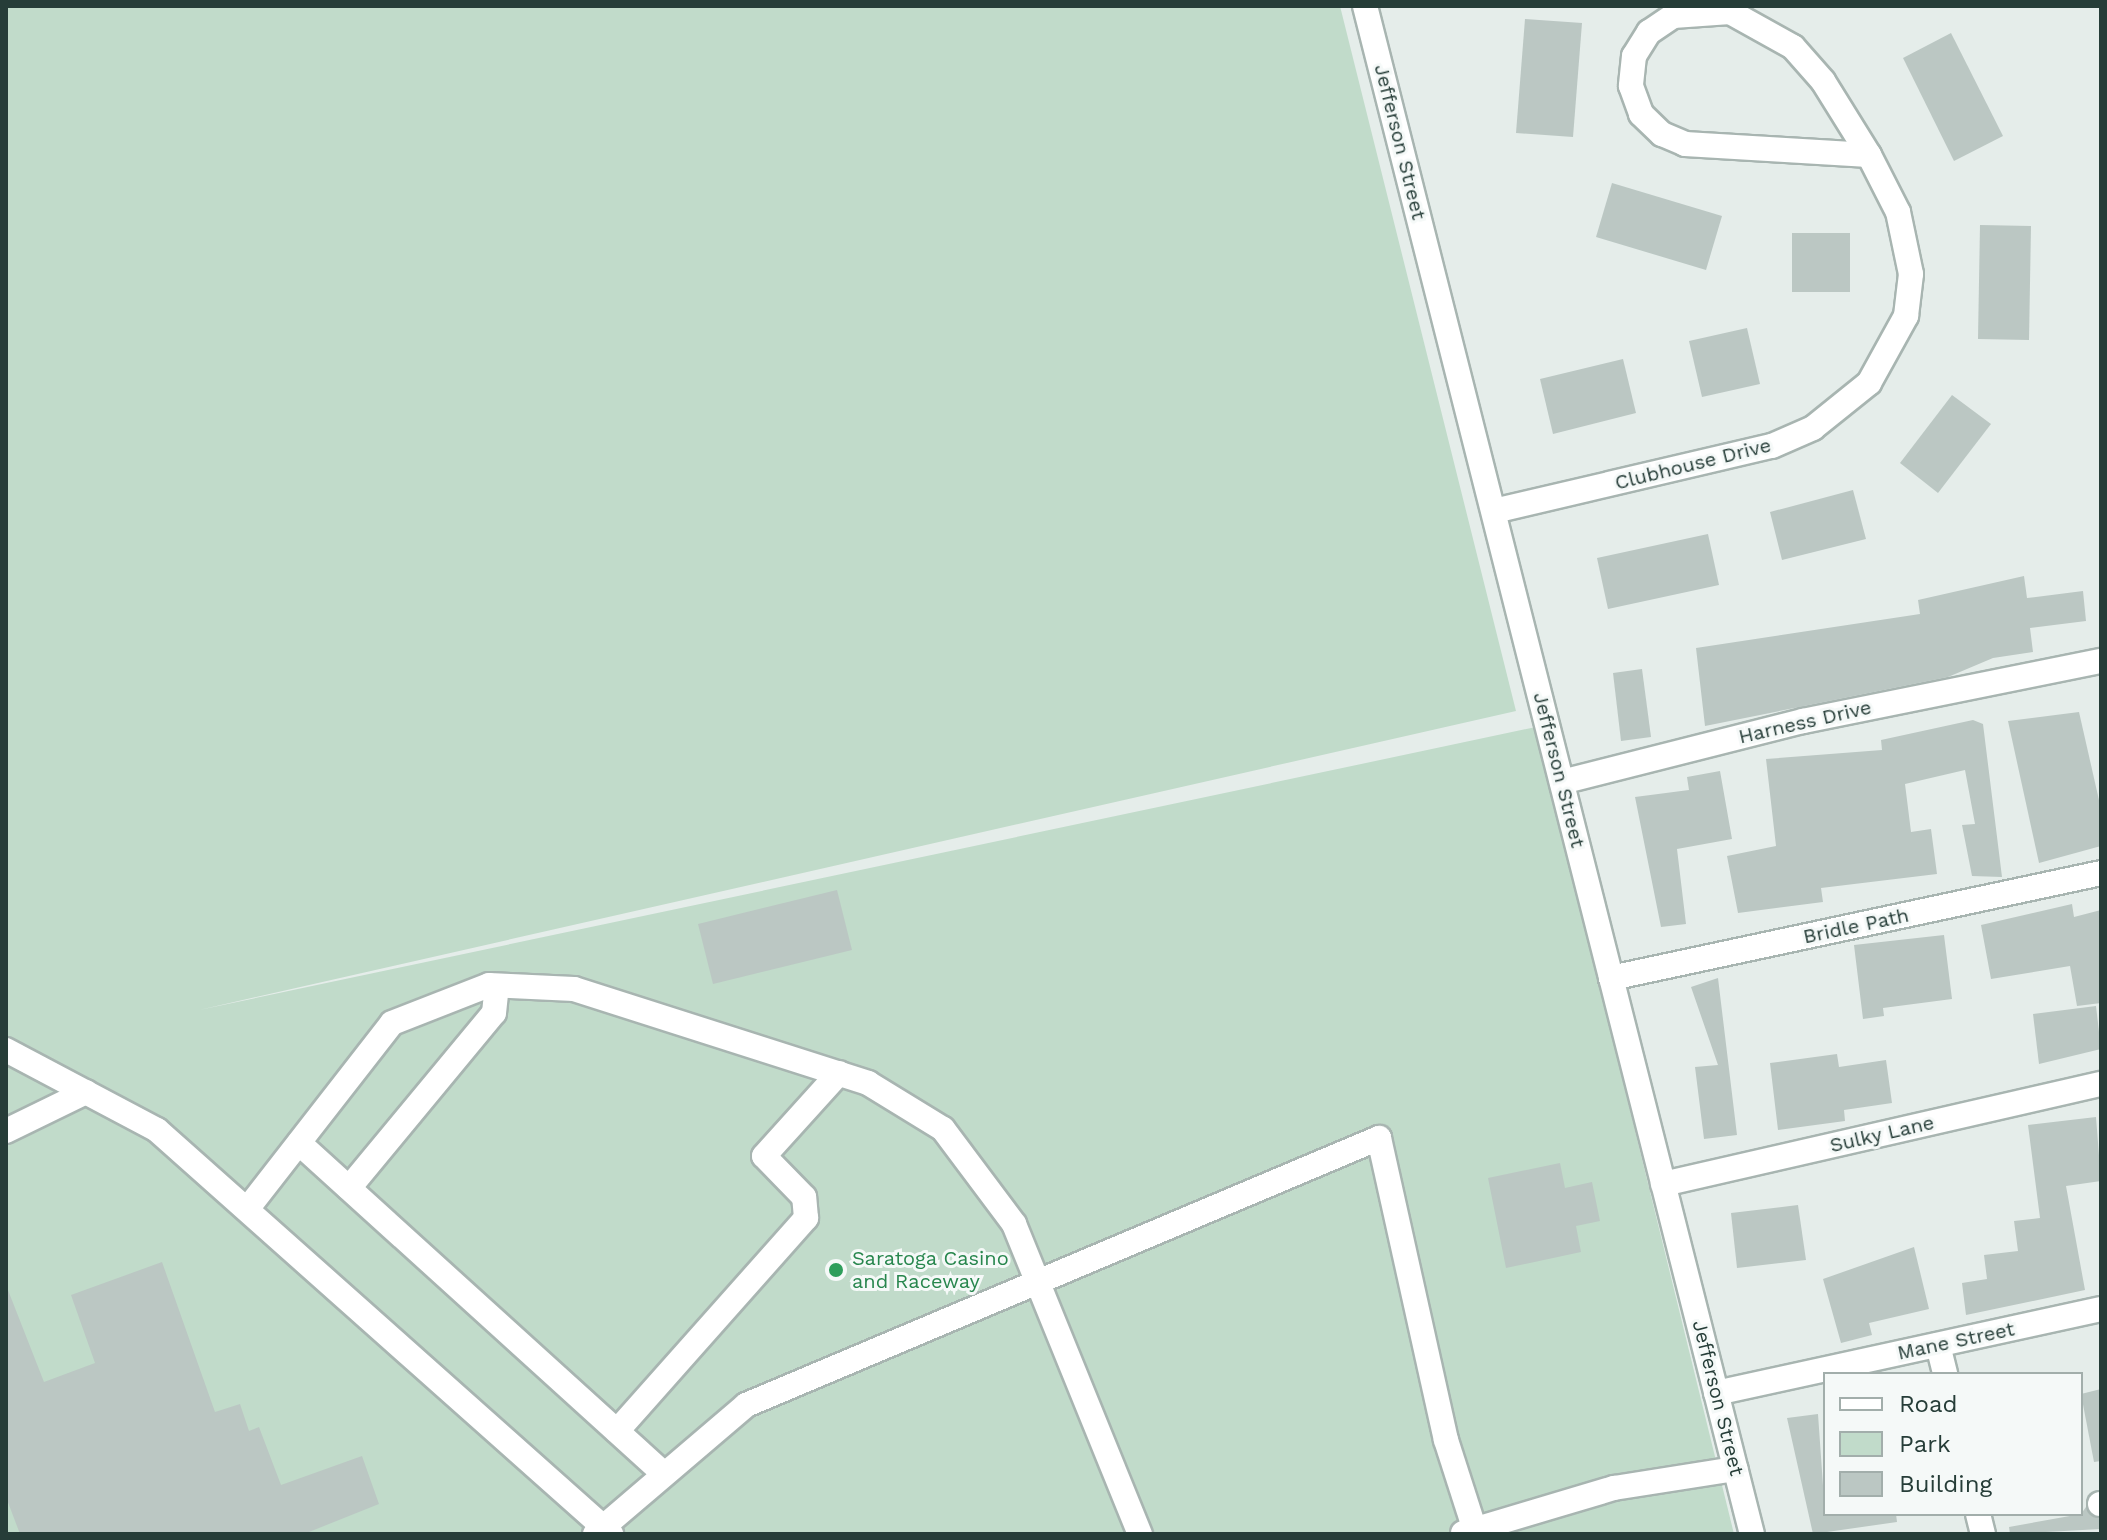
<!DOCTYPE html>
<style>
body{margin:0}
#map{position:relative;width:2107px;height:1540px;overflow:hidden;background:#e5edea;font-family:"Work Sans",sans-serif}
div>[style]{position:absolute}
.green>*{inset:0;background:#c1dbca}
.building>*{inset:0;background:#bbc7c3}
.roads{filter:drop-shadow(2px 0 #a8b5b1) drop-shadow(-2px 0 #a8b5b1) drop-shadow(0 2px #a8b5b1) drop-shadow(0 -2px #a8b5b1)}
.minor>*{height:24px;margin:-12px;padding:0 12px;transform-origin:12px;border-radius:12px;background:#fff}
.dots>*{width:22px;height:22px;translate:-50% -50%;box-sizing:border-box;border:4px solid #f5f9f8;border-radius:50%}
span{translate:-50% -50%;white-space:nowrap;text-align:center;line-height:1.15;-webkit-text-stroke:6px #f5f9f8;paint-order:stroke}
.street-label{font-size:20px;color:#263d38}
.leisure-label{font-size:20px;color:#27864d}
.left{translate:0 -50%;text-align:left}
.frame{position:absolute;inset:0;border:8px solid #263d38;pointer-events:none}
.legend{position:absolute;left:1823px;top:1372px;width:260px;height:144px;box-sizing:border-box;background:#f5f9f8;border:2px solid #a2aeab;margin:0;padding:10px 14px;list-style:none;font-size:24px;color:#263d38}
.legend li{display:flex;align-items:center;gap:16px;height:40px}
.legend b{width:40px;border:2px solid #a2aeab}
</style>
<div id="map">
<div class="green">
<i style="clip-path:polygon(6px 6px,1340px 6px,1516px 711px,199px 1010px,1536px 727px,1734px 1534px,6px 1534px)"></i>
</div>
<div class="building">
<i style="clip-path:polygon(1525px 19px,1582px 23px,1573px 137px,1516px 133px)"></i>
<i style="clip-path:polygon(1951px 33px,2003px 136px,1954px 161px,1903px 58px)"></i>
<i style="clip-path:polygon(1612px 183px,1722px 216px,1706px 270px,1596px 237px)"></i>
<i style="clip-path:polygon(1980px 225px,2031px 226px,2029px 340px,1978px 339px)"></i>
<i style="clip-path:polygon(1792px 233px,1850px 233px,1850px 292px,1792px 292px)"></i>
<i style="clip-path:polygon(1747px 328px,1760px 384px,1702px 397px,1689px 341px)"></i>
<i style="clip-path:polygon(1623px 359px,1636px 413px,1553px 434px,1540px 379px)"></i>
<i style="clip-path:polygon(1952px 395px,1991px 424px,1938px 493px,1900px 463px)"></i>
<i style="clip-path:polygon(1853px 490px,1866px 539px,1782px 560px,1770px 512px)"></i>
<i style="clip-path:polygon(1708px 534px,1719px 585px,1608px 609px,1597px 558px)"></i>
<i style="clip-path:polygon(2024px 576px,2027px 598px,2083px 591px,2086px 621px,2030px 628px,2033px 652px,1993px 658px,1948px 677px,1705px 726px,1696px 648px,1920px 614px,1918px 600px)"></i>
<i style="clip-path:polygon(1642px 669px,1651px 737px,1621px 741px,1613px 673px)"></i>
<i style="clip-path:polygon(2079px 712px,2101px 809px,2101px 846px,2039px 863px,2008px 721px)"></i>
<i style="clip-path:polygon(1973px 720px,1983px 724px,2002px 877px,1972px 876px,1962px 825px,1975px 824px,1965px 770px,1905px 784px,1911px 832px,1931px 829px,1937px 874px,1821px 888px,1823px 902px,1738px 913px,1727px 856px,1776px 846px,1766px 759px,1882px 750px,1881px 740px)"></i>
<i style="clip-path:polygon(1720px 771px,1732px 839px,1677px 849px,1686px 924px,1661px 927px,1635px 797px,1689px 790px,1687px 777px)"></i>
<i style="clip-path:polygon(837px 890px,852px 950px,713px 984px,698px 924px)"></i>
<i style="clip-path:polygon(2072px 904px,2074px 917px,2101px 910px,2101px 1003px,2077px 1006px,2070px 966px,1991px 979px,1981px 925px)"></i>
<i style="clip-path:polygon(1944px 935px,1952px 999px,1883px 1008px,1884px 1016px,1863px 1019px,1854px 945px)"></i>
<i style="clip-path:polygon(1718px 978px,1737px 1135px,1704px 1139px,1695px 1067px,1718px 1065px,1691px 987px)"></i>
<i style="clip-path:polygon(2096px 1006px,2101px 1049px,2039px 1064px,2033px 1014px)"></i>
<i style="clip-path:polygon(1837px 1054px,1839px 1067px,1886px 1060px,1892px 1103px,1844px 1110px,1845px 1121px,1778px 1130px,1770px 1063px)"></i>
<i style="clip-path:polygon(2096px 1117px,2101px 1181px,2066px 1186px,2085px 1290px,1966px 1315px,1962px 1283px,1987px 1279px,1984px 1255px,2018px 1251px,2014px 1221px,2040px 1218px,2028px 1125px)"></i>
<i style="clip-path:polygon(1560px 1163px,1565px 1188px,1592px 1182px,1600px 1221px,1576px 1226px,1581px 1252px,1506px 1268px,1488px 1178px)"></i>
<i style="clip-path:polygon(1798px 1205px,1806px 1260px,1737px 1268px,1731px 1213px)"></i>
<i style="clip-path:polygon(1914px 1247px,1929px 1309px,1869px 1323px,1872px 1335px,1841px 1343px,1823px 1279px)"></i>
<i style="clip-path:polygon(162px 1262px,215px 1412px,240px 1404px,249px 1431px,259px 1427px,281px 1485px,362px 1456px,379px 1504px,304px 1534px,20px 1534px,6px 1497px,6px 1285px,44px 1382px,95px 1363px,71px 1295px)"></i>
<i style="clip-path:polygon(2101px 1389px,2101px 1461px,2094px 1462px,2081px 1394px)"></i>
<i style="clip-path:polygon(1818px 1414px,1825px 1514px,1896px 1514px,1897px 1522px,1813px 1534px,1787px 1418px)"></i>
<i style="clip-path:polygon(2086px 1507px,2101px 1519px,2101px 1529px,2010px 1534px,2009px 1527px,2081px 1514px)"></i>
</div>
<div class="roads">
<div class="minor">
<i style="left:1365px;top:6px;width:1576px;rotate:75.79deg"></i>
<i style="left:1494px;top:511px;width:285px;rotate:-13.2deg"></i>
<i style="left:1772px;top:446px;width:45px;rotate:-23.7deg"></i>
<i style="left:1813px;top:428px;width:72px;rotate:-38.8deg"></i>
<i style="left:1869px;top:383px;width:77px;rotate:-61.1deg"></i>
<i style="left:1906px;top:316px;width:42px;rotate:-83.2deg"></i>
<i style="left:1911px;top:274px;width:63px;rotate:-101.8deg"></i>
<i style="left:1898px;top:212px;width:64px;rotate:-117deg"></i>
<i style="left:1869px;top:155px;width:87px;rotate:-121.9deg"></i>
<i style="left:1823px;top:81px;width:45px;rotate:-131.4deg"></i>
<i style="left:1793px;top:47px;width:72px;rotate:-150.9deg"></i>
<i style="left:1730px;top:12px;width:57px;rotate:176deg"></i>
<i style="left:1673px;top:16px;width:29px;rotate:146deg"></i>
<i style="left:1649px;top:32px;width:28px;rotate:122deg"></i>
<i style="left:1634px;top:56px;width:30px;rotate:96deg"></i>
<i style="left:1631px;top:86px;width:30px;rotate:70deg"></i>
<i style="left:1641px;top:114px;width:29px;rotate:44deg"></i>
<i style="left:1662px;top:134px;width:25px;rotate:23deg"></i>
<i style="left:1685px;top:144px;width:184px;rotate:3.4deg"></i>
<i style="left:1562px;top:782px;width:249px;rotate:-14.2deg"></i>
<i style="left:1803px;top:721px;width:304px;rotate:-11.4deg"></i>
<i style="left:1611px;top:978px;width:501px;rotate:-12.09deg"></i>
<i style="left:6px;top:1050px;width:171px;rotate:27.9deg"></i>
<i style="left:157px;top:1130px;width:608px;rotate:41.66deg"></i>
<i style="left:6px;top:1131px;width:89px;rotate:-26deg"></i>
<i style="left:299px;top:1143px;width:490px;rotate:42.2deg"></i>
<i style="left:1663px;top:1184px;width:449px;rotate:-12.9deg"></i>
<i style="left:349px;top:1188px;width:227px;rotate:-50.4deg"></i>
<i style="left:494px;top:1013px;width:27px;rotate:-84deg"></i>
<i style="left:248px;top:1208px;width:234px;rotate:-52.1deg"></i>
<i style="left:392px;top:1023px;width:104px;rotate:-21.4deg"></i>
<i style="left:489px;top:985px;width:85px;rotate:2.7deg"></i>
<i style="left:574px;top:989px;width:309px;rotate:17.7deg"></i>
<i style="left:868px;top:1083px;width:88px;rotate:31.5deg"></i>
<i style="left:943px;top:1129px;width:119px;rotate:53.2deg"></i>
<i style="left:1014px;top:1224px;width:335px;rotate:67.9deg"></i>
<i style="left:1938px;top:1345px;width:30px;rotate:76deg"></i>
<i style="left:1716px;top:1393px;width:394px;rotate:-12.3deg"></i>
<i style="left:617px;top:1431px;width:285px;rotate:-48.4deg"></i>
<i style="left:806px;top:1218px;width:21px;rotate:-95deg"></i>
<i style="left:804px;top:1197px;width:57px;rotate:-134.3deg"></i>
<i style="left:764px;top:1156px;width:112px;rotate:-47.9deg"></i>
<i style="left:2100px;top:1504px;width:1px"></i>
<i style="left:1978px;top:1514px;width:21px;rotate:76deg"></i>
<i style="left:1463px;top:1533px;width:158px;rotate:-16.6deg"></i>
<i style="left:1614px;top:1488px;width:123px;rotate:-8.9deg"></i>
<i style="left:595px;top:1534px;width:199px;rotate:-40.5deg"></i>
<i style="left:746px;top:1405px;width:687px;rotate:-22.87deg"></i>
<i style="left:1379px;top:1138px;width:309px;rotate:77.5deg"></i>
<i style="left:1446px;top:1440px;width:91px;rotate:72.2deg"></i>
</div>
</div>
<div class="dots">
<i style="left:836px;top:1270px;background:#2e9e5b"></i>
</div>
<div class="street-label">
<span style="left:1400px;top:142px;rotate:76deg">Jefferson Street</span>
<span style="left:1693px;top:464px;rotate:-14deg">Clubhouse Drive</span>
<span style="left:1805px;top:722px;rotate:-13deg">Harness Drive</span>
<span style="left:1559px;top:770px;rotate:76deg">Jefferson Street</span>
<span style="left:1856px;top:926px;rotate:-12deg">Bridle Path</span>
<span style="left:1882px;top:1134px;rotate:-13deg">Sulky Lane</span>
<span style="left:1956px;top:1341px;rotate:-12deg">Mane Street</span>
<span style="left:1718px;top:1398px;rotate:76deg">Jefferson Street</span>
</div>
<div class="leisure-label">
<span class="left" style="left:852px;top:1270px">Saratoga Casino<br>and Raceway</span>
</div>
<div class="frame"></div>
<ul class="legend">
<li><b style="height:10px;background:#fff"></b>Road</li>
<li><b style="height:22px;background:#c1dbca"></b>Park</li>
<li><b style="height:22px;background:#bbc7c3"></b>Building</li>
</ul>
</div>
